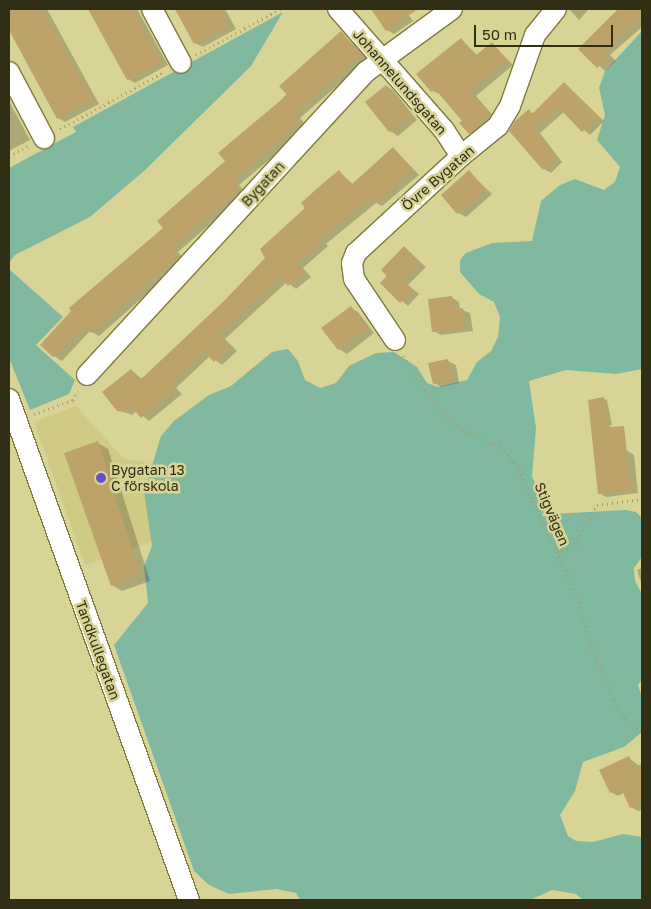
<!DOCTYPE html>
<meta charset="utf-8">
<style>
body{margin:0}
#map{position:relative;width:651px;height:909px;overflow:hidden;background:#d8d495;font-family:"Golos Text",sans-serif}
div>[style]{position:absolute}
.built>*{inset:0;background:#cfca84}
.green>*{inset:0;background:#81b8a0}
.shadow>*{inset:0;background:#0003}
.building>*{inset:0;background:#bda269}
.path>*{height:3px;margin-top:-1.5px;transform-origin:0;background:repeating-linear-gradient(90deg,#a29f6c 0 1px,transparent 0 5px)}
.roads{filter:drop-shadow(1px 0 #7f7a3e) drop-shadow(-1px 0 #7f7a3e) drop-shadow(0 1px #7f7a3e) drop-shadow(0 -1px #7f7a3e)}
.minor>*{height:20px;margin:-10px;padding:0 10px;transform-origin:10px;border-radius:10px;background:#fff}
.dots>*{width:14px;height:14px;translate:-50% -50%;box-sizing:border-box;border:2px solid #d8d495;border-radius:50%}
span{translate:-50% -50%;white-space:nowrap;text-align:center;line-height:1.15;-webkit-text-stroke:5px #d8d495;paint-order:stroke}
.street-label{font-size:14px;color:#302e15}
.poi-label{font-size:14px;color:#302e15}
.left{translate:0 -50%;text-align:left}
.frame{position:absolute;inset:0;border:10px solid #302e15;pointer-events:none}
.scale{position:absolute;left:474px;top:25px;width:139px;height:22px;box-sizing:border-box;border:2px solid #302e15;border-top:0;padding-left:6px;font-size:15px;line-height:18px;white-space:nowrap;color:#302e15;-webkit-text-stroke:4px #d8d495;paint-order:stroke}
</style>
<div id="map">
<div class="built">
<i style="clip-path:polygon(76px 406px,124px 459px,152px 463px,144px 492px,152px 542px,85px 565px,34px 422px)"></i>
</div>
<div class="green">
<i style="clip-path:polygon(283px 12px,251px 66px,144px 171px,90px 217px,15px 255px,9px 263px,9px 168px,76px 132px,73px 127px)"></i>
<i style="clip-path:polygon(642px 31px,642px 369px,616px 374px,566px 370px,529px 381px,536px 428px,532px 477px,552px 514px,625px 510px,636px 512px,642px 518px,642px 557px,634px 568px,635px 581px,642px 594px,642px 679px,638px 685px,642px 697px,642px 732px,624px 747px,583px 762px,575px 791px,560px 815px,568px 836px,576px 841px,593px 842px,623px 834px,642px 837px,642px 900px,583px 900px,576px 894px,552px 890px,530px 900px,300px 900px,296px 893px,276px 889px,229px 894px,209px 885px,194px 871px,114px 645px,148px 603px,144px 566px,152px 546px,144px 492px,161px 436px,174px 421px,209px 395px,231px 386px,272px 352px,288px 349px,298px 361px,305px 380px,320px 388px,336px 383px,349px 366px,376px 353px,394px 352px,417px 367px,427px 383px,438px 387px,467px 380px,477px 362px,491px 351px,498px 337px,500px 317px,494px 302px,479px 294px,460px 272px,460px 260px,466px 253px,492px 243px,532px 241px,541px 201px,560px 185px,575px 179px,604px 190px,615px 182px,620px 167px,597px 140px,605px 115px,599px 88px,605px 71px)"></i>
<i style="clip-path:polygon(9px 264px,10px 270px,63px 317px,36px 345px,75px 380px,69px 394px,30px 410px,9px 358px)"></i>
</div>
<div class="shadow">
<i style="clip-path:polygon(9px 9px,47px 9px,99px 104px,65px 122px,58px 118px,9px 28px)"></i>
<i style="clip-path:polygon(89px 9px,137px 9px,168px 65px,135px 83px,128px 79px)"></i>
<i style="clip-path:polygon(177px 9px,225px 9px,236px 29px,203px 47px,195px 43px)"></i>
<i style="clip-path:polygon(380px 9px,404px 9px,413px 21px,394px 34px,387px 30px,375px 12px)"></i>
<i style="clip-path:polygon(569px 9px,589px 9px,579px 20px)"></i>
<i style="clip-path:polygon(620px 9px,642px 9px,642px 27px,610px 55px,616px 61px,605px 71px,580px 49px)"></i>
<i style="clip-path:polygon(342px 33px,368px 59px,300px 118px,308px 127px,239px 185px,246px 193px,178px 252px,185px 260px,99px 336px,90px 331px,62px 361px,54px 356px,42px 345px,165px 228px)"></i>
<i style="clip-path:polygon(461px 39px,478px 56px,492px 44px,513px 65px,476px 96px,497px 120px,477px 137px,469px 133px,464px 121px,440px 94px,432px 91px)"></i>
<i style="clip-path:polygon(564px 83px,604px 121px,590px 135px,564px 112px,540px 133px,562px 162px,551px 173px,544px 169px,516px 122px,529px 111px,534px 114px)"></i>
<i style="clip-path:polygon(386px 86px,393px 90px,417px 120px,398px 136px,390px 131px,366px 102px)"></i>
<i style="clip-path:polygon(9px 101px,30px 140px,9px 151px)"></i>
<i style="clip-path:polygon(393px 148px,419px 175px,382px 206px,376px 203px,326px 244px,328px 246px,303px 268px,311px 277px,296px 289px,287px 282px,225px 339px,237px 351px,222px 365px,210px 356px,176px 388px,182px 394px,149px 421px,137px 411px,132px 415px,118px 410px,131px 370px,142px 379px,224px 302px,267px 259px,339px 172px,353px 184px)"></i>
<i style="clip-path:polygon(469px 172px,492px 194px,466px 217px,458px 213px)"></i>
<i style="clip-path:polygon(404px 248px,426px 267px,408px 285px,419px 294px,408px 306px,382px 283px)"></i>
<i style="clip-path:polygon(451px 297px,459px 302px,460px 309px,470px 313px,473px 331px,441px 335px,433px 331px)"></i>
<i style="clip-path:polygon(351px 308px,358px 312px,374px 333px,347px 354px,339px 349px,323px 328px)"></i>
<i style="clip-path:polygon(448px 361px,456px 365px,459px 383px,441px 387px,434px 383px)"></i>
<i style="clip-path:polygon(604px 399px,607px 400px,612px 425px,597px 427px)"></i>
<i style="clip-path:polygon(98px 443px,108px 449px,150px 581px,122px 591px,112px 585px)"></i>
<i style="clip-path:polygon(626px 450px,634px 455px,638px 493px,606px 497px,599px 493px)"></i>
<i style="clip-path:polygon(642px 568px,642px 585px,637px 570px)"></i>
<i style="clip-path:polygon(629px 758px,642px 768px,642px 810px,638px 811px,631px 807px,624px 793px,618px 796px,611px 792px)"></i>
</div>
<div class="building">
<i style="clip-path:polygon(9px 9px,42px 9px,92px 99px,57px 119px,9px 30px)"></i>
<i style="clip-path:polygon(88px 9px,133px 9px,161px 61px,127px 80px)"></i>
<i style="clip-path:polygon(175px 9px,221px 9px,229px 24px,194px 44px)"></i>
<i style="clip-path:polygon(371px 9px,418px 9px,386px 31px)"></i>
<i style="clip-path:polygon(618px 9px,642px 9px,642px 15px,604px 51px,609px 56px,597px 68px,578px 49px)"></i>
<i style="clip-path:polygon(341px 31px,361px 55px,294px 113px,301px 122px,233px 180px,240px 188px,172px 248px,178px 256px,91px 333px,84px 326px,53px 357px,40px 345px,71px 311px,69px 308px,163px 228px,157px 221px,225px 161px,218px 153px,287px 95px,279px 86px)"></i>
<i style="clip-path:polygon(461px 38px,475px 56px,492px 42px,507px 60px,469px 91px,490px 115px,469px 134px,459px 123px,462px 121px,435px 89px,431px 92px,416px 74px)"></i>
<i style="clip-path:polygon(564px 82px,598px 116px,582px 132px,558px 107px,533px 128px,555px 158px,543px 170px,509px 131px,515px 121px,529px 109px,532px 114px)"></i>
<i style="clip-path:polygon(386px 85px,410px 115px,389px 132px,365px 102px)"></i>
<i style="clip-path:polygon(393px 147px,413px 170px,374px 203px,370px 198px,319px 240px,321px 242px,297px 263px,305px 272px,288px 286px,281px 277px,218px 334px,230px 346px,214px 362px,204px 351px,170px 383px,176px 389px,141px 418px,131px 406px,124px 412px,117px 411px,102px 392px,131px 369px,140px 380px,223px 302px,265px 258px,260px 249px,305px 208px,301px 203px,321px 185px,339px 170px,351px 185px)"></i>
<i style="clip-path:polygon(469px 170px,486px 190px,457px 214px,441px 195px)"></i>
<i style="clip-path:polygon(404px 246px,420px 262px,403px 280px,413px 290px,400px 303px,380px 283px,387px 276px,381px 270px)"></i>
<i style="clip-path:polygon(452px 296px,453px 309px,463px 308px,466px 328px,432px 332px,428px 299px)"></i>
<i style="clip-path:polygon(351px 306px,368px 328px,338px 350px,321px 328px)"></i>
<i style="clip-path:polygon(448px 359px,453px 379px,433px 384px,428px 363px)"></i>
<i style="clip-path:polygon(604px 397px,610px 427px,624px 426px,631px 490px,598px 494px,588px 400px)"></i>
<i style="clip-path:polygon(98px 441px,140px 575px,111px 586px,64px 453px)"></i>
<i style="clip-path:polygon(629px 756px,634px 767px,642px 764px,642px 802px,630px 808px,621px 788px,610px 793px,599px 770px)"></i>
</div>
<div class="path">
<i style="left:196px;top:55px;width:96px;rotate:-28.7deg"></i>
<i style="left:60px;top:129px;width:119px;rotate:-28.7deg"></i>
<i style="left:9px;top:156px;width:21px;rotate:-28deg"></i>
<i style="left:403px;top:356px;width:70px;rotate:56.1deg"></i>
<i style="left:442px;top:414px;width:31px;rotate:36deg"></i>
<i style="left:467px;top:432px;width:36px;rotate:24deg"></i>
<i style="left:500px;top:447px;width:25px;rotate:47deg"></i>
<i style="left:517px;top:465px;width:145px;rotate:65.6deg"></i>
<i style="left:577px;top:597px;width:52px;rotate:73.3deg"></i>
<i style="left:592px;top:647px;width:57px;rotate:67.5deg"></i>
<i style="left:614px;top:700px;width:21px;rotate:59deg"></i>
<i style="left:625px;top:718px;width:23px;rotate:41deg"></i>
<i style="left:34px;top:414px;width:41px;rotate:-19.7deg"></i>
<i style="left:73px;top:400px;width:10px;rotate:-61deg"></i>
<i style="left:556px;top:548px;width:7px;rotate:27deg"></i>
<i style="left:562px;top:551px;width:10px;rotate:-17deg"></i>
<i style="left:572px;top:548px;width:50px;rotate:-59.8deg"></i>
<i style="left:597px;top:505px;width:45px;rotate:-7.6deg"></i>
</div>
<div class="roads">
<div class="minor">
<i style="left:152px;top:9px;width:61px;rotate:61.8deg"></i>
<i style="left:338px;top:9px;width:161px;rotate:48.8deg"></i>
<i style="left:444px;top:130px;width:31px;rotate:57deg"></i>
<i style="left:9px;top:72px;width:75px;rotate:62.1deg"></i>
<i style="left:395px;top:340px;width:73px;rotate:-123.9deg"></i>
<i style="left:354px;top:279px;width:16px;rotate:-97deg"></i>
<i style="left:352px;top:263px;width:11px;rotate:-68deg"></i>
<i style="left:356px;top:253px;width:143px;rotate:-42.7deg"></i>
<i style="left:461px;top:156px;width:48px;rotate:-39deg"></i>
<i style="left:498px;top:126px;width:23px;rotate:-59deg"></i>
<i style="left:510px;top:106px;width:75px;rotate:-70.6deg"></i>
<i style="left:535px;top:35px;width:33px;rotate:-51deg"></i>
<i style="left:87px;top:375px;width:413px;rotate:-47.4deg"></i>
<i style="left:367px;top:71px;width:105px;rotate:-36.1deg"></i>
<i style="left:9px;top:399px;width:532px;rotate:70.24deg"></i>
</div>
</div>
<div class="dots">
<i style="left:101px;top:478px;background:#6251c9"></i>
</div>
<div class="street-label">
<span style="left:400px;top:82px;rotate:49deg">Johannelundsgatan</span>
<span style="left:438px;top:178px;rotate:-41deg">Övre Bygatan</span>
<span style="left:263px;top:184px;rotate:-47deg">Bygatan</span>
<span style="left:552px;top:514px;rotate:67deg">Stigvägen</span>
<span style="left:98px;top:650px;rotate:70deg">Tandkullegatan</span>
</div>
<div class="poi-label">
<span class="left" style="left:111px;top:478px">Bygatan 13<br>C förskola</span>
</div>
<div class="frame"></div>
<div class="scale">50 m</div>
</div>
